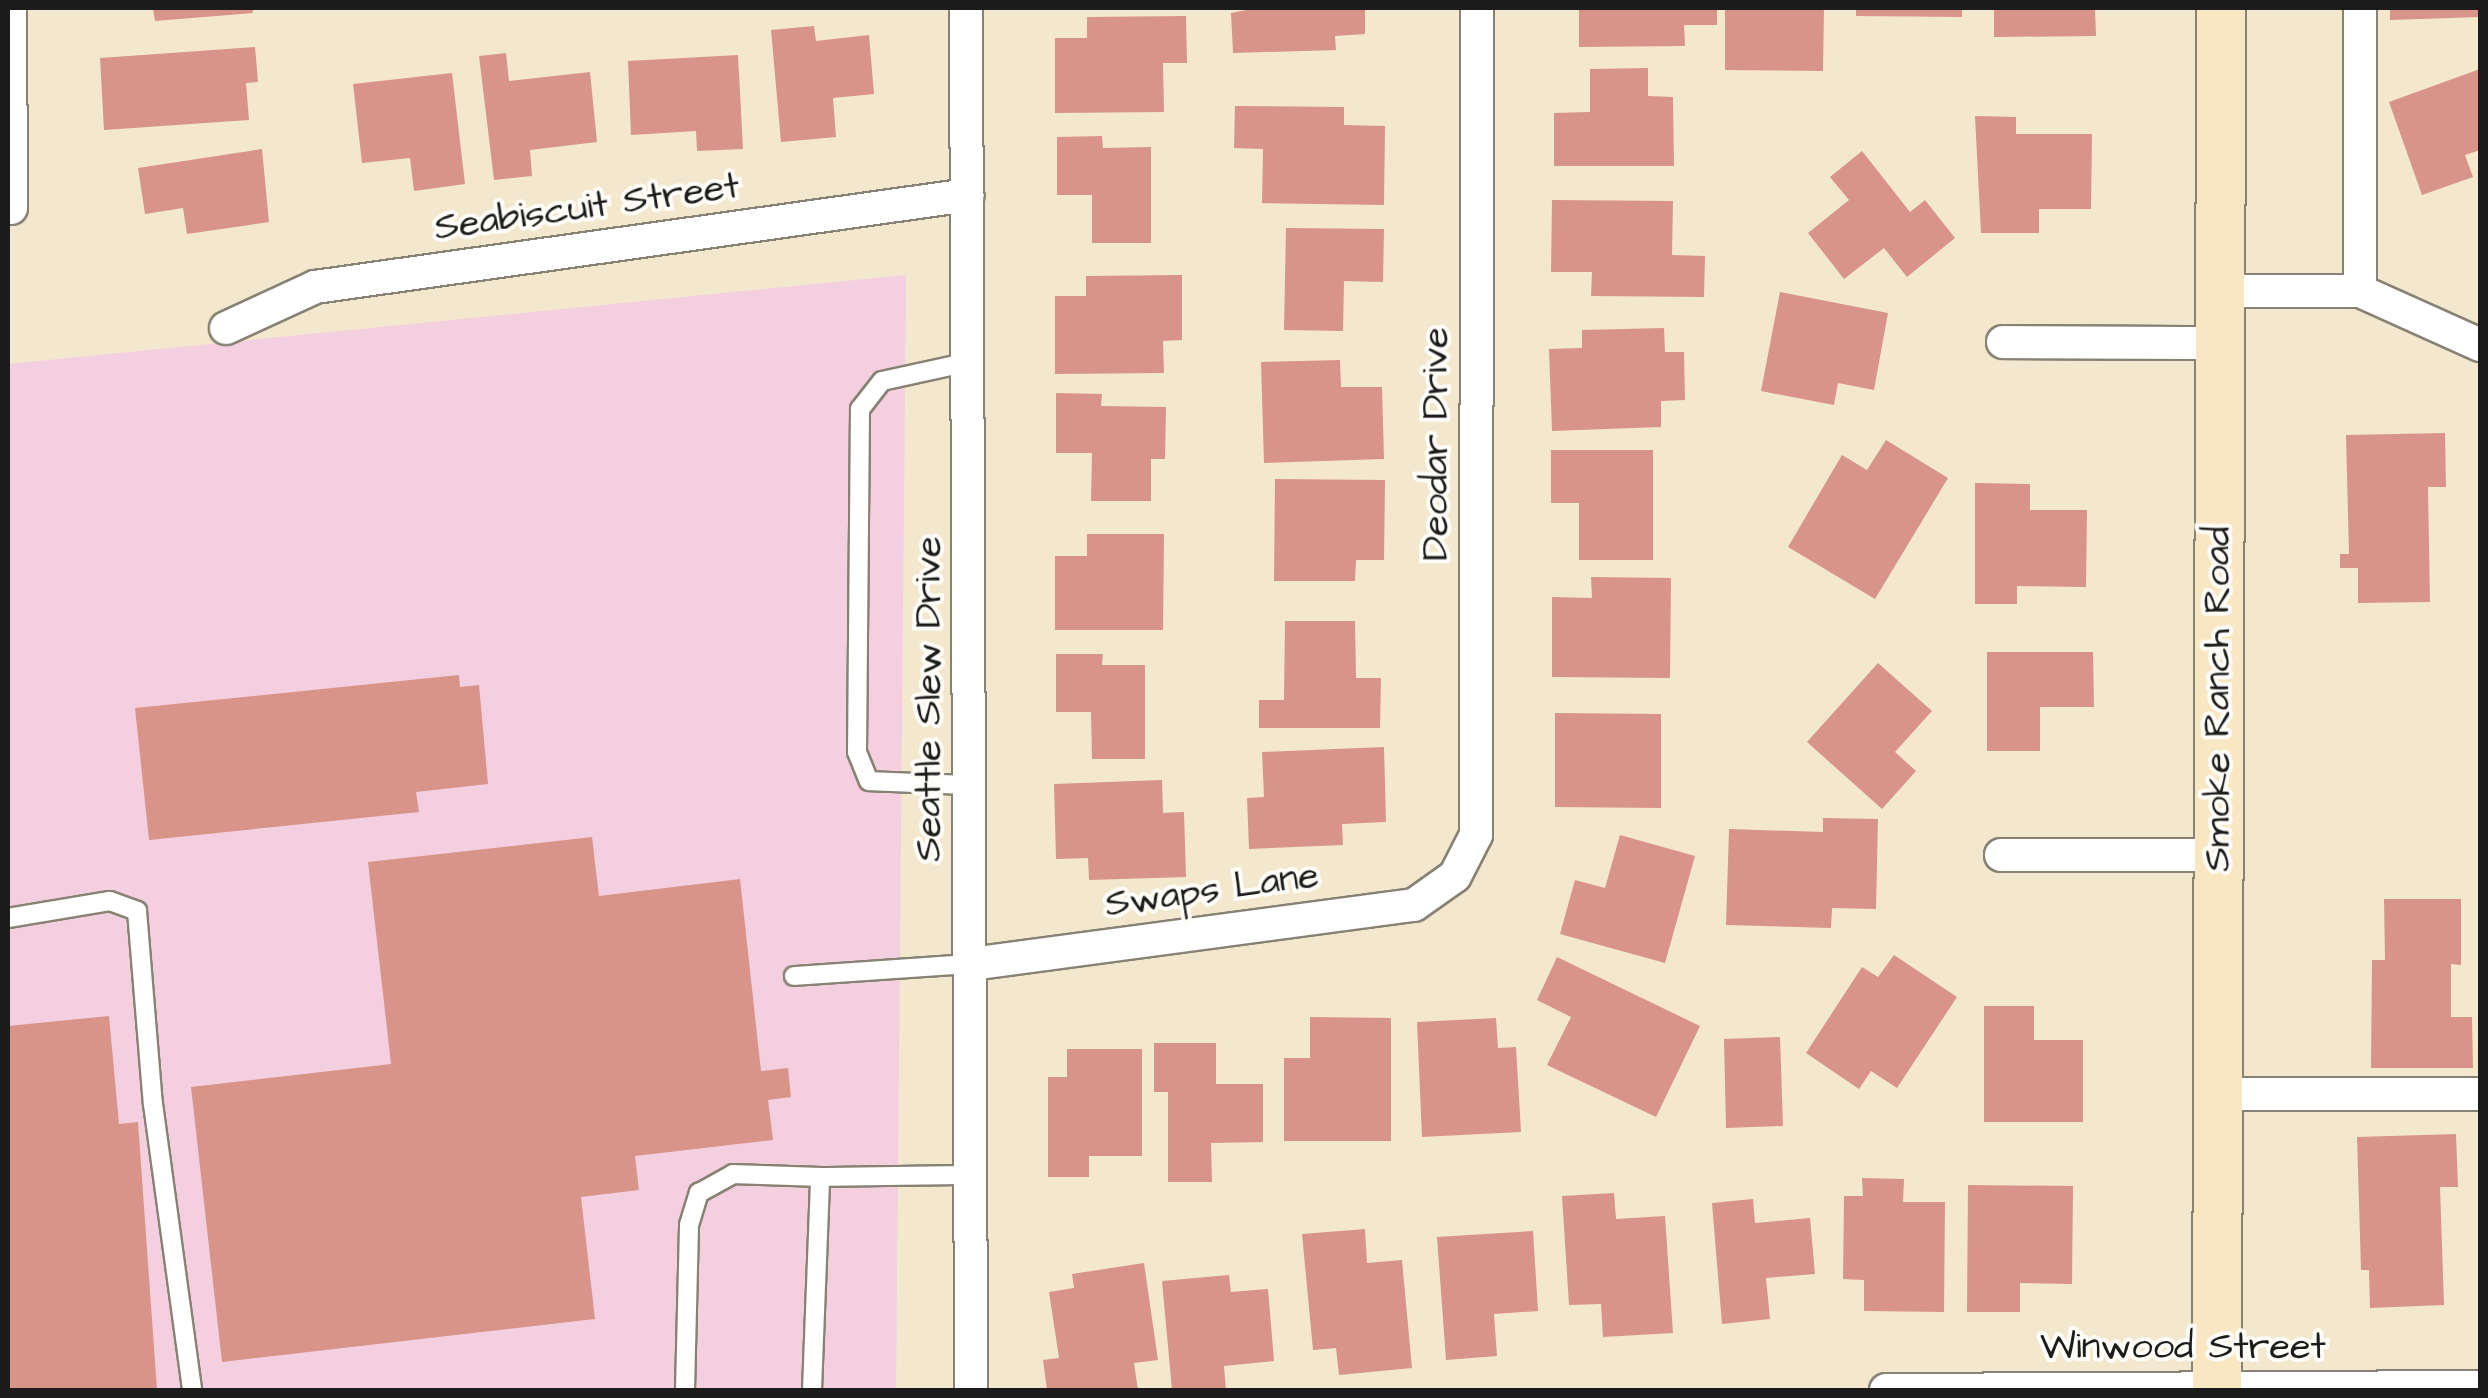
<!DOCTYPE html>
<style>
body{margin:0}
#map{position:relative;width:2488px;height:1398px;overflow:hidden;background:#f3e7ce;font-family:"Architects Daughter",sans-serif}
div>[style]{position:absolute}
.built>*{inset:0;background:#f3cfdf}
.building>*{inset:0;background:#d89489}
.roads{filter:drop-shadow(2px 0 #888275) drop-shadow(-2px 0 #888275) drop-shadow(0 2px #888275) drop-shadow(0 -2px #888275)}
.lane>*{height:18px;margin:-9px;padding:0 9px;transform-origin:9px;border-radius:9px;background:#fff}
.street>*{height:32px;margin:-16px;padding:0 16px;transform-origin:16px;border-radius:16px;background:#fff}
.secondary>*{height:48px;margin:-24px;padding:0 24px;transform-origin:24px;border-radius:24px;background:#f9e7c3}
span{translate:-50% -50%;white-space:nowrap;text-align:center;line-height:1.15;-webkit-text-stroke:8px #fdfcf7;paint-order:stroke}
.street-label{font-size:38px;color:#1c1c1c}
.frame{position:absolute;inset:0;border:10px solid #1c1c1c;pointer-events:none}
</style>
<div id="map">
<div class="built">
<i style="clip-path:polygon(906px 275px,896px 1390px,8px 1390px,8px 364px)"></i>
</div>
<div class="building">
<i style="clip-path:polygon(153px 8px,252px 8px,253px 13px,155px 21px)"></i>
<i style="clip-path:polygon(1256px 8px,1365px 8px,1365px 34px,1335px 36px,1336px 50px,1233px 53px,1231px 13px)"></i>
<i style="clip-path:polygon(1579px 8px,1717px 8px,1717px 25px,1684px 25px,1685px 46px,1579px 47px)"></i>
<i style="clip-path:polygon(1725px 8px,1824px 8px,1823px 71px,1725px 70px)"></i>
<i style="clip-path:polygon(1856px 8px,1962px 8px,1962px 17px,1856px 16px)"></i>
<i style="clip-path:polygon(1994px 8px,2095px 8px,2096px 36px,1994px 37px)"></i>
<i style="clip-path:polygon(2390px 8px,2480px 8px,2480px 17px,2390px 20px)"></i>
<i style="clip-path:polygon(1186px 16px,1187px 63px,1163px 63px,1164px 112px,1055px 113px,1055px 38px,1087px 38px,1087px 17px)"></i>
<i style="clip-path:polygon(814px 26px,816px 41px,869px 35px,874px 94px,833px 98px,836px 137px,781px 142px,771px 30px)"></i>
<i style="clip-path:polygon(255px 47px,258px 82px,246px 83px,249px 120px,104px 130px,100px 58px)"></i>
<i style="clip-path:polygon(506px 53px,509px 81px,590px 72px,597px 142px,530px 150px,532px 176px,494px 180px,479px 56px)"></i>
<i style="clip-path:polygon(738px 55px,743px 149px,697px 151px,696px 131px,631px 135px,628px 61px)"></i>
<i style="clip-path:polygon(1648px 68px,1648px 96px,1673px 97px,1674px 166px,1554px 166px,1554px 113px,1590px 112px,1590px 69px)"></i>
<i style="clip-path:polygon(2480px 69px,2480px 150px,2465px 155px,2473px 177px,2422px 195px,2389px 102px)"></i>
<i style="clip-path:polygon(452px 73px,465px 184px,414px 191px,410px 158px,362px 163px,353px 84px)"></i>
<i style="clip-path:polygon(1235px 106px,1344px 107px,1344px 125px,1385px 126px,1384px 205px,1262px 203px,1263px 149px,1234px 148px)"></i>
<i style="clip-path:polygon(1975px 116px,2016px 117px,2016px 134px,2092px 134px,2091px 209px,2039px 209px,2039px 233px,1981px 233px)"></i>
<i style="clip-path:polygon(1102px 136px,1103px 148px,1151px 147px,1151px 243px,1092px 243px,1092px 195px,1057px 195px,1057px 137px)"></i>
<i style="clip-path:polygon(262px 149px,269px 222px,187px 234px,183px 208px,145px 214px,138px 168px)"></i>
<i style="clip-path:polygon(1862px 151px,1910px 212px,1925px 200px,1955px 238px,1907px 277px,1884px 248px,1844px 279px,1808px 233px,1849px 200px,1830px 177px)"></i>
<i style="clip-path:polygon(1552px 200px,1673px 201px,1672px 255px,1705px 256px,1704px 297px,1591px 296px,1592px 272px,1551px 272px)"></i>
<i style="clip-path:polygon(1286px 228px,1384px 229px,1383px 282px,1344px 281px,1343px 331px,1284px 330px)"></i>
<i style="clip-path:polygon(1182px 275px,1182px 340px,1163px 341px,1164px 373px,1055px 374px,1055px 296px,1086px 296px,1086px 276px)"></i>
<i style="clip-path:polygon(1780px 292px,1888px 313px,1874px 390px,1838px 383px,1834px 405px,1761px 391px)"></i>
<i style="clip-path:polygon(1664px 328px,1665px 352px,1684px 352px,1685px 400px,1661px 401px,1661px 427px,1552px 431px,1549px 349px,1582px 348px,1582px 330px)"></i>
<i style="clip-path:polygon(1340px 360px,1341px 387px,1382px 387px,1384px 459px,1264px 463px,1261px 362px)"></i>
<i style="clip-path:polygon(1056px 393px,1102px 394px,1101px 406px,1166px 407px,1165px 459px,1151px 459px,1151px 501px,1091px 501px,1092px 453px,1056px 453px)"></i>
<i style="clip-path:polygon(2445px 433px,2446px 487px,2428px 487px,2430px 602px,2358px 603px,2358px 568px,2340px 568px,2340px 554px,2349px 554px,2346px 435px)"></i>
<i style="clip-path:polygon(1886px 440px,1948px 478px,1875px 599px,1788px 547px,1842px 455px,1867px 470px)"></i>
<i style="clip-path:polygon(1551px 450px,1653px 450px,1653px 560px,1579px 560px,1579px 503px,1551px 503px)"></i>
<i style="clip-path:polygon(1275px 479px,1385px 480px,1384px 560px,1356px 560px,1355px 581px,1274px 581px)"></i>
<i style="clip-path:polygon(1975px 483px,2030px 484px,2030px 510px,2087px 510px,2086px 587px,2017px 586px,2017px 604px,1975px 604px)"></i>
<i style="clip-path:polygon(1087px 534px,1164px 534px,1163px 630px,1055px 630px,1055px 556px,1087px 556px)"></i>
<i style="clip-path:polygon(1591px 577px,1671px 578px,1670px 678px,1552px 677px,1552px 597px,1592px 598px)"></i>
<i style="clip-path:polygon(1285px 621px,1355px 621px,1356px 678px,1381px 678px,1380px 728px,1259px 728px,1259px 700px,1284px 700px)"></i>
<i style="clip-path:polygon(1987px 652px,2093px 652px,2094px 707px,2040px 707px,2040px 751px,1987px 751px)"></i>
<i style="clip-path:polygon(1056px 654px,1103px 654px,1102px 665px,1145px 665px,1145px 759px,1092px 759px,1091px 712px,1056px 712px)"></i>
<i style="clip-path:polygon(1878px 663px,1932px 711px,1895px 752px,1916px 771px,1882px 809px,1807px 742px)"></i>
<i style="clip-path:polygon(459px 675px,460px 687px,479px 685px,488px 784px,416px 792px,419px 812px,149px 840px,135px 708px)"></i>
<i style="clip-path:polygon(1555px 713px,1661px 714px,1661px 808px,1555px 807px)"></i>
<i style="clip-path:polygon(1384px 747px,1386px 822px,1342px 824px,1343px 845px,1249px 849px,1247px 798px,1264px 797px,1262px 752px)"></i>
<i style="clip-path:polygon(1162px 780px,1163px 813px,1184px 812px,1186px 877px,1089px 880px,1088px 858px,1056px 859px,1054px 784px)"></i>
<i style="clip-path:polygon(1823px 818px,1878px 819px,1876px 909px,1832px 908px,1831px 928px,1726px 925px,1729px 829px,1823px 832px)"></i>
<i style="clip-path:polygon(1620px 835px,1695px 856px,1665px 963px,1560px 934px,1575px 880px,1605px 888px)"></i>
<i style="clip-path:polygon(592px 837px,599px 896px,740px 879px,761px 1071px,788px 1068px,791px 1097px,768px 1100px,773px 1140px,635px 1156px,639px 1190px,581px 1197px,595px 1319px,222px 1362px,191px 1087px,391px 1064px,368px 862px)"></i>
<i style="clip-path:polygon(2384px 899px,2461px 899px,2461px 965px,2451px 964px,2451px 1017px,2472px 1017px,2473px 1068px,2371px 1068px,2372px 960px,2385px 960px)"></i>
<i style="clip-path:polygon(1894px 955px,1957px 997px,1897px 1088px,1871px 1071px,1859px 1089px,1806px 1053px,1862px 967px,1878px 977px)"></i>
<i style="clip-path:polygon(1557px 957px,1700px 1026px,1656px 1117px,1547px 1065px,1571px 1017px,1537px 1000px)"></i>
<i style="clip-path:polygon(1984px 1006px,2034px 1006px,2034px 1040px,2083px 1040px,2083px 1122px,1984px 1122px)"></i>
<i style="clip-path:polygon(109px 1016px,119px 1124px,138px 1122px,157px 1390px,8px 1390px,8px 1026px)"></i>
<i style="clip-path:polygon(1310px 1017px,1391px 1018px,1391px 1141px,1284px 1141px,1284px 1058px,1310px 1058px)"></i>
<i style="clip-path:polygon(1496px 1018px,1498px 1048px,1516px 1047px,1521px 1132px,1422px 1137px,1417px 1022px)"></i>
<i style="clip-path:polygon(1780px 1037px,1783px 1126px,1726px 1128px,1724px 1039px)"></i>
<i style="clip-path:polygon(1154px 1043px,1216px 1043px,1216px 1084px,1263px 1084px,1263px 1142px,1211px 1143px,1212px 1182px,1168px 1182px,1168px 1092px,1154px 1092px)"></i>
<i style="clip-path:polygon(1067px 1049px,1142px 1049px,1142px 1156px,1089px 1156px,1089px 1177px,1048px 1177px,1048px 1077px,1067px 1077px)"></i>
<i style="clip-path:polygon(2456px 1134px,2458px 1187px,2440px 1187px,2444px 1305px,2370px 1308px,2369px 1270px,2361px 1270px,2357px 1137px)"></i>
<i style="clip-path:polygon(1862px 1178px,1904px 1179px,1903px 1202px,1945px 1202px,1944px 1312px,1864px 1311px,1864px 1280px,1843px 1279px,1844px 1196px,1863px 1196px)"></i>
<i style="clip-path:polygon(1968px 1185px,2073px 1186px,2072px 1284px,2020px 1283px,2020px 1312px,1967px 1312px)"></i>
<i style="clip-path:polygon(1614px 1193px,1616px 1219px,1665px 1216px,1673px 1333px,1603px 1337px,1601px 1304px,1569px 1305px,1562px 1196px)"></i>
<i style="clip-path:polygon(1753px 1199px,1755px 1223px,1810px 1218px,1815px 1274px,1766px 1278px,1770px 1319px,1722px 1324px,1712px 1203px)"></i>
<i style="clip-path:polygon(1365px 1229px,1367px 1263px,1402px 1260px,1412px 1368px,1339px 1375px,1336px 1348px,1313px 1350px,1302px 1234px)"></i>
<i style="clip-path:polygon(1533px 1231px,1538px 1311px,1494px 1314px,1497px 1356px,1446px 1360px,1437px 1237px)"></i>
<i style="clip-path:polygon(1144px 1263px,1158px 1360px,1134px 1363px,1138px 1390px,1047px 1390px,1043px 1360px,1059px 1358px,1049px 1292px,1074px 1288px,1072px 1274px)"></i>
<i style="clip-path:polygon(1229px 1275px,1231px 1292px,1268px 1289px,1274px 1361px,1224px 1366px,1226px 1390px,1172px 1390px,1162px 1281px)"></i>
</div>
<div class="roads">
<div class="lane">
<i style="left:969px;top:362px;width:89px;rotate:167.7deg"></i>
<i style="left:882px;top:381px;width:36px;rotate:128deg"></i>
<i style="left:860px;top:409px;width:343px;rotate:90.5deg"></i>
<i style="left:857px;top:752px;width:31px;rotate:68deg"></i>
<i style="left:869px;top:781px;width:101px;rotate:2.3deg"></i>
<i style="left:8px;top:918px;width:103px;rotate:-9.5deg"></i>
<i style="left:110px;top:901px;width:29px;rotate:20deg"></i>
<i style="left:137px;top:911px;width:194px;rotate:85.3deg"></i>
<i style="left:153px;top:1104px;width:289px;rotate:82.2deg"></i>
<i style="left:794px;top:976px;width:177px;rotate:-3.9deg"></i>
<i style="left:685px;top:1390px;width:165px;rotate:-88.6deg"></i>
<i style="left:689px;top:1225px;width:34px;rotate:-73deg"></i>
<i style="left:699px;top:1193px;width:39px;rotate:-29deg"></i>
<i style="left:733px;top:1174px;width:87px;rotate:2deg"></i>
<i style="left:812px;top:1390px;width:213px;rotate:-87.8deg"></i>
<i style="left:820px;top:1177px;width:151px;rotate:-0.8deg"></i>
</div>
<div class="street">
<i style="left:10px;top:8px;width:200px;rotate:89.7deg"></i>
<i style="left:966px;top:8px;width:1382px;rotate:89.79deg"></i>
<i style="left:2360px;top:8px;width:283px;rotate:90deg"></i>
<i style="left:2220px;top:291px;width:140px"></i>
<i style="left:2360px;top:291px;width:132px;rotate:24.2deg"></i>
<i style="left:226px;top:328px;width:98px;rotate:-24.7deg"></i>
<i style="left:315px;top:287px;width:659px;rotate:-8.02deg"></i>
<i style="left:2003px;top:342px;width:217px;rotate:0.3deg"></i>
<i style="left:2001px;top:855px;width:218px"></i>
<i style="left:971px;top:964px;width:447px;rotate:-7.6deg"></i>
<i style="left:1414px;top:905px;width:50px;rotate:-35.3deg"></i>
<i style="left:1455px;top:876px;width:46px;rotate:-62.9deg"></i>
<i style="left:1476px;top:835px;width:827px;rotate:-89.93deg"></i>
<i style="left:2218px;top:1094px;width:262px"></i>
<i style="left:1886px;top:1390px;width:594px;rotate:-0.29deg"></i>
</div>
<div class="secondary">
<i style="left:2217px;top:1390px;width:1382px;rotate:-89.83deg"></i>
</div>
</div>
<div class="street-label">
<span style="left:587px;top:208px;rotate:-8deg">Seabiscuit Street</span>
<span style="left:1437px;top:444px;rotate:-90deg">Deodar Drive</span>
<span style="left:930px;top:699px;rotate:-90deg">Seattle Slew Drive</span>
<span style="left:2219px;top:699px;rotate:-90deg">Smoke Ranch Road</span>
<span style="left:1212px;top:891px;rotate:-8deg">Swaps Lane</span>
<span style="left:2183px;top:1348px">Winwood Street</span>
</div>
<div class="frame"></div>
</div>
